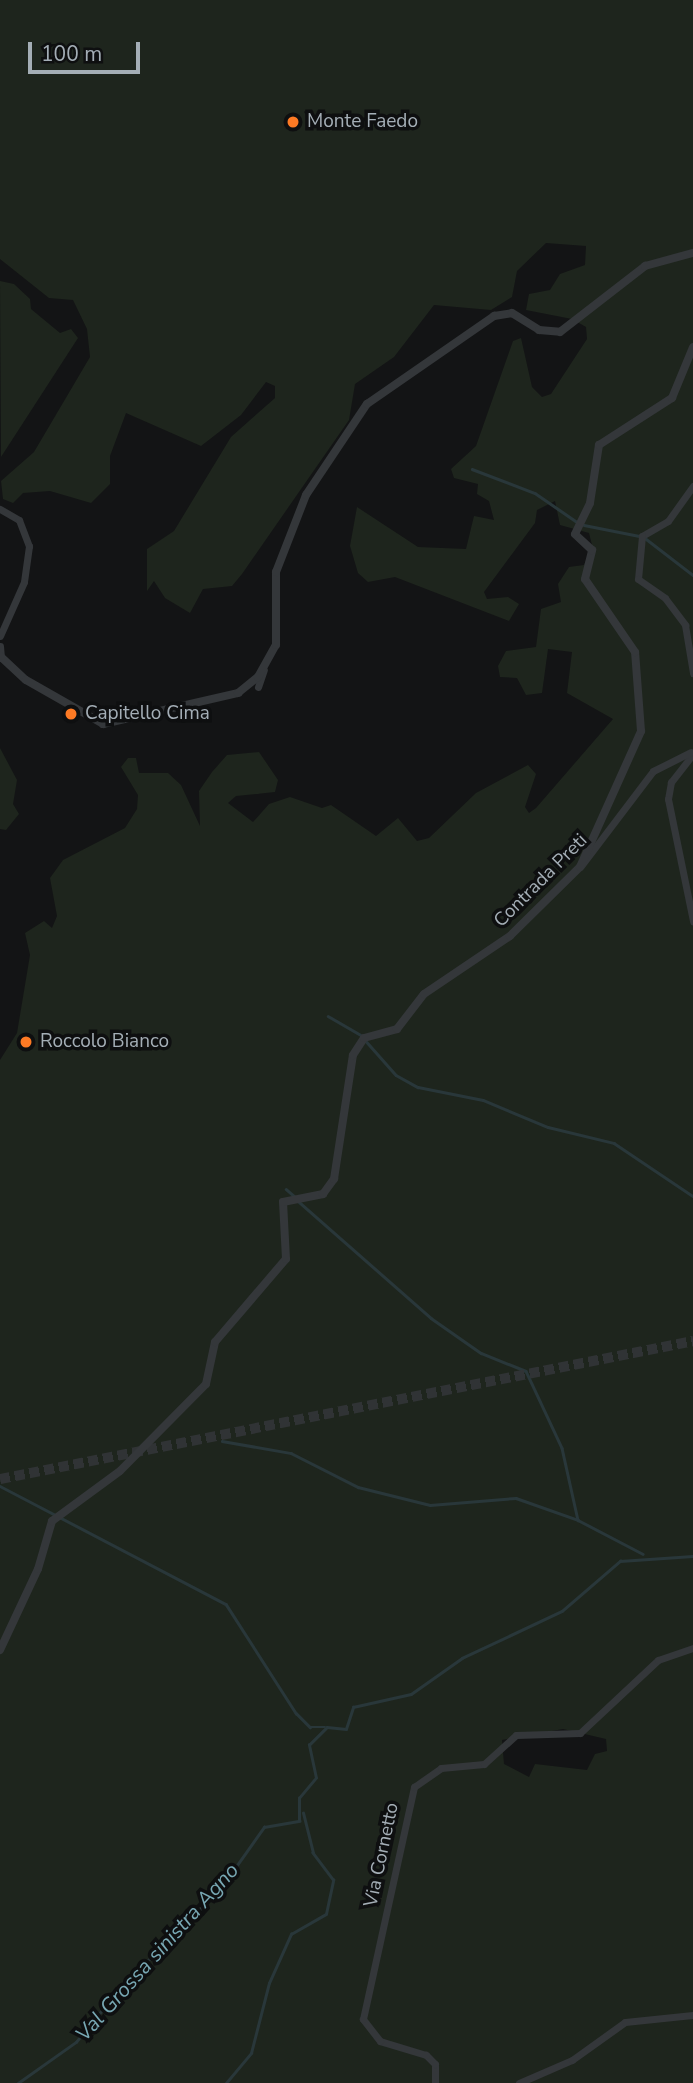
<!DOCTYPE html>
<style>
body{margin:0}
#map{position:relative;width:693px;height:2083px;overflow:hidden;background:#131415;font-family:"Nunito Sans",sans-serif}
div>[style]{position:absolute}
.green>*{inset:0;background:#1e251d}
.stream>*{height:2.5px;margin:-1.25px;padding:0 1.25px;transform-origin:1.25px;border-radius:1.25px;background:#29373a}
.trunk-tunnel>*{height:10px;margin-top:-5px;transform-origin:0;background:repeating-linear-gradient(90deg,#303335 0 10px,transparent 0 15px)}
.minor>*{height:7px;margin:-3.5px;padding:0 3.5px;transform-origin:3.5px;border-radius:3.5px;background:#34373a}
.tertiary>*{height:8px;margin:-4px;padding:0 4px;transform-origin:4px;border-radius:4px;background:#34373a}
.dots>*{width:19px;height:19px;translate:-50% -50%;box-sizing:border-box;border:4px solid #0e0f10;border-radius:50%}
span{translate:-50% -50%;white-space:nowrap;text-align:center;line-height:1.15;-webkit-text-stroke:7px #0e0f10;paint-order:stroke}
.poi-label{font-size:19px;color:#a4aeb6}
.left{translate:0 -50%;text-align:left}
.street-label{font-size:19px;color:#a4aeb6}
.water-label{font-size:21px;color:#78a8b4;font-style:italic}
.scale{position:absolute;left:28px;top:42px;width:112px;height:32px;box-sizing:border-box;border:4px solid #a4aeb6;border-top:0;padding-left:9px;font-size:21px;line-height:24px;white-space:nowrap;color:#a4aeb6;-webkit-text-stroke:5px #0e0f10;paint-order:stroke}
</style>
<div id="map">
<div class="green">
<i style="clip-path:polygon(evenodd,0 0,693px 0,693px 2083px,0 2083px,0 1060px,17px 1033px,30px 955px,25px 933px,44px 921px,52px 928px,57px 916px,50px 878px,63px 860px,125px 828px,137px 809px,138px 795px,121px 767px,128px 758px,136px 758px,139px 773px,168px 773px,181px 785px,200px 826px,199px 791px,212px 772px,227px 755px,259px 752px,278px 780px,275px 792px,236px 796px,228px 803px,253px 822px,269px 804px,290px 797px,322px 808px,331px 805px,376px 836px,398px 818px,417px 841px,429px 838px,476px 793px,528px 765px,536px 774px,525px 807px,529px 813px,536px 808px,613px 719px,567px 693px,572px 652px,548px 649px,542px 693px,526px 695px,517px 678px,500px 677px,498px 666px,506px 651px,536px 647px,541px 609px,561px 602px,558px 584px,569px 567px,584px 565px,592px 545px,589px 533px,560px 525px,555px 501px,537px 510px,535px 523px,484px 592px,487px 599px,508px 597px,519px 604px,509px 621px,395px 577px,368px 582px,358px 573px,350px 546px,357px 507px,418px 547px,466px 549px,474px 516px,494px 520px,489px 501px,477px 494px,478px 484px,454px 478px,451px 469px,476px 446px,513px 341px,521px 338px,532px 387px,542px 397px,551px 394px,587px 339px,586px 327px,572px 319px,526px 310px,529px 294px,550px 290px,560px 274px,585px 265px,586px 246px,546px 243px,517px 271px,512px 297px,491px 310px,434px 305px,394px 357px,355px 384px,349px 420px,242px 574px,232px 586px,203px 589px,190px 613px,165px 598px,154px 581px,147px 591px,147px 549px,174px 531px,231px 437px,275px 398px,275px 386px,266px 382px,241px 415px,201px 446px,126px 413px,110px 456px,110px 484px,91px 503px,50px 491px,23px 493px,13px 503px,3px 499px,1px 481px,34px 452px,90px 357px,87px 329px,73px 300px,49px 298px,0 259px,0 0,563px 1729px,606px 1739px,607px 1751px,595px 1754px,587px 1770px,535px 1764px,529px 1777px,504px 1764px,502px 1740px,563px 1729px)"></i>
<i style="clip-path:polygon(0 281px,14px 284px,30px 299px,31px 309px,60px 333px,71px 329px,78px 338px,1px 457px)"></i>
<i style="clip-path:polygon(0 748px,17px 780px,13px 804px,19px 814px,6px 830px,0 829px)"></i>
</div>
<div class="stream">
<i style="left:472px;top:469px;width:67px;rotate:20.9deg"></i>
<i style="left:535px;top:493px;width:51px;rotate:34.6deg"></i>
<i style="left:584px;top:525px;width:56px;rotate:11.3deg"></i>
<i style="left:645px;top:538px;width:61px;rotate:37.6deg"></i>
<i style="left:328px;top:1016px;width:39px;rotate:30deg"></i>
<i style="left:366px;top:1041px;width:45px;rotate:48.6deg"></i>
<i style="left:396px;top:1075px;width:25px;rotate:29deg"></i>
<i style="left:418px;top:1087px;width:66px;rotate:11.3deg"></i>
<i style="left:483px;top:1100px;width:70px;rotate:22.6deg"></i>
<i style="left:548px;top:1127px;width:68px;rotate:13.6deg"></i>
<i style="left:614px;top:1143px;width:95px;rotate:33.9deg"></i>
<i style="left:286px;top:1189px;width:11px;rotate:41deg"></i>
<i style="left:298px;top:1201px;width:177px;rotate:41.3deg"></i>
<i style="left:431px;top:1318px;width:61px;rotate:35deg"></i>
<i style="left:481px;top:1353px;width:48px;rotate:21.8deg"></i>
<i style="left:526px;top:1371px;width:85px;rotate:64.9deg"></i>
<i style="left:562px;top:1448px;width:74px;rotate:77.5deg"></i>
<i style="left:222px;top:1441px;width:70px;rotate:9.9deg"></i>
<i style="left:291px;top:1453px;width:75px;rotate:26.9deg"></i>
<i style="left:358px;top:1487px;width:74px;rotate:14deg"></i>
<i style="left:430px;top:1505px;width:86px;rotate:-4.7deg"></i>
<i style="left:516px;top:1498px;width:66px;rotate:19.5deg"></i>
<i style="left:578px;top:1520px;width:73px;rotate:27.6deg"></i>
<i style="left:0;top:1486px;width:255px;rotate:27.6deg"></i>
<i style="left:226px;top:1604px;width:130px;rotate:57.3deg"></i>
<i style="left:296px;top:1713px;width:20px;rotate:45deg"></i>
<i style="left:310px;top:1727px;width:15px"></i>
<i style="left:18px;top:2083px;width:71px;rotate:-35.3deg"></i>
<i style="left:76px;top:2042px;width:90px;rotate:-50.8deg"></i>
<i style="left:133px;top:1972px;width:50px;rotate:-38.5deg"></i>
<i style="left:172px;top:1941px;width:88px;rotate:-48.7deg"></i>
<i style="left:230px;top:1875px;width:59px;rotate:-54.7deg"></i>
<i style="left:264px;top:1827px;width:36px;rotate:-10deg"></i>
<i style="left:299px;top:1821px;width:23px;rotate:-90deg"></i>
<i style="left:299px;top:1798px;width:26px;rotate:-50deg"></i>
<i style="left:316px;top:1778px;width:34px;rotate:-102deg"></i>
<i style="left:309px;top:1745px;width:25px;rotate:-45deg"></i>
<i style="left:327px;top:1727px;width:19px;rotate:6deg"></i>
<i style="left:346px;top:1729px;width:23px;rotate:-72deg"></i>
<i style="left:353px;top:1707px;width:59px;rotate:-12.6deg"></i>
<i style="left:411px;top:1694px;width:62px;rotate:-35.2deg"></i>
<i style="left:462px;top:1658px;width:110px;rotate:-25.2deg"></i>
<i style="left:562px;top:1611px;width:77px;rotate:-40.8deg"></i>
<i style="left:620px;top:1561px;width:73px;rotate:-3.9deg"></i>
<i style="left:226px;top:2083px;width:39px;rotate:-50deg"></i>
<i style="left:251px;top:2053px;width:72px;rotate:-75.6deg"></i>
<i style="left:269px;top:1983px;width:54px;rotate:-65.8deg"></i>
<i style="left:291px;top:1934px;width:40px;rotate:-29.7deg"></i>
<i style="left:326px;top:1914px;width:35px;rotate:-78deg"></i>
<i style="left:333px;top:1880px;width:34px;rotate:-127deg"></i>
<i style="left:313px;top:1853px;width:41px;rotate:-104deg"></i>
</div>
<div class="trunk-tunnel">
<i style="left:0;top:1479px;width:707px;rotate:-11.26deg"></i>
</div>
<div class="minor">
<i style="left:693px;top:486px;width:43px;rotate:125.5deg"></i>
<i style="left:668px;top:521px;width:30px;rotate:150deg"></i>
<i style="left:642px;top:536px;width:43px;rotate:95.3deg"></i>
<i style="left:638px;top:579px;width:33px;rotate:35deg"></i>
<i style="left:665px;top:598px;width:34px;rotate:53deg"></i>
<i style="left:685px;top:625px;width:49px;rotate:80.5deg"></i>
<i style="left:0;top:509px;width:22px;rotate:30deg"></i>
<i style="left:19px;top:520px;width:28px;rotate:69deg"></i>
<i style="left:29px;top:546px;width:36px;rotate:98deg"></i>
<i style="left:24px;top:582px;width:59px;rotate:114deg"></i>
<i style="left:0;top:646px;width:12px;rotate:85deg"></i>
<i style="left:258px;top:687px;width:18px;rotate:-71deg"></i>
<i style="left:693px;top:754px;width:36px;rotate:128deg"></i>
<i style="left:671px;top:782px;width:17px;rotate:100deg"></i>
<i style="left:668px;top:799px;width:125px;rotate:78.4deg"></i>
<i style="left:581px;top:866px;width:119px;rotate:-52.8deg"></i>
<i style="left:653px;top:771px;width:42px;rotate:-26.6deg"></i>
<i style="left:435px;top:2083px;width:19px;rotate:-90deg"></i>
<i style="left:435px;top:2064px;width:13px;rotate:-135deg"></i>
<i style="left:426px;top:2055px;width:48px;rotate:-163.1deg"></i>
<i style="left:380px;top:2041px;width:28px;rotate:-128deg"></i>
<i style="left:363px;top:2019px;width:238px;rotate:-77.6deg"></i>
<i style="left:414px;top:1787px;width:33px;rotate:-35deg"></i>
<i style="left:441px;top:1768px;width:43px;rotate:-5.3deg"></i>
<i style="left:484px;top:1764px;width:43px;rotate:-42.2deg"></i>
<i style="left:516px;top:1735px;width:64px;rotate:-1.8deg"></i>
<i style="left:580px;top:1733px;width:107px;rotate:-43.1deg"></i>
<i style="left:658px;top:1660px;width:37px;rotate:-19deg"></i>
<i style="left:519px;top:2083px;width:58px;rotate:-23.5deg"></i>
<i style="left:572px;top:2060px;width:65px;rotate:-35.6deg"></i>
<i style="left:625px;top:2022px;width:68px;rotate:-5.9deg"></i>
</div>
<div class="tertiary">
<i style="left:0;top:656px;width:35px;rotate:43deg"></i>
<i style="left:26px;top:680px;width:89px;rotate:29.7deg"></i>
<i style="left:103px;top:724px;width:139px;rotate:-12.9deg"></i>
<i style="left:238px;top:693px;width:26px;rotate:-39deg"></i>
<i style="left:258px;top:677px;width:37px;rotate:-61deg"></i>
<i style="left:276px;top:645px;width:73px;rotate:-90deg"></i>
<i style="left:276px;top:572px;width:83px;rotate:-68.7deg"></i>
<i style="left:306px;top:495px;width:110px;rotate:-56.2deg"></i>
<i style="left:367px;top:404px;width:155px;rotate:-34.7deg"></i>
<i style="left:494px;top:316px;width:18px;rotate:-9deg"></i>
<i style="left:512px;top:313px;width:32px;rotate:32deg"></i>
<i style="left:539px;top:330px;width:21px;rotate:5deg"></i>
<i style="left:560px;top:332px;width:108px;rotate:-37.8deg"></i>
<i style="left:645px;top:266px;width:50px;rotate:-15.2deg"></i>
<i style="left:0;top:1650px;width:89px;rotate:-64.9deg"></i>
<i style="left:38px;top:1569px;width:50px;rotate:-73.7deg"></i>
<i style="left:52px;top:1521px;width:84px;rotate:-36.3deg"></i>
<i style="left:120px;top:1471px;width:122px;rotate:-45.3deg"></i>
<i style="left:206px;top:1384px;width:43px;rotate:-77.9deg"></i>
<i style="left:215px;top:1342px;width:109px;rotate:-49.5deg"></i>
<i style="left:286px;top:1259px;width:57px;rotate:-93deg"></i>
<i style="left:283px;top:1202px;width:41px;rotate:-11.3deg"></i>
<i style="left:323px;top:1194px;width:19px;rotate:-54deg"></i>
<i style="left:334px;top:1179px;width:125px;rotate:-81.3deg"></i>
<i style="left:353px;top:1055px;width:20px;rotate:-57deg"></i>
<i style="left:364px;top:1038px;width:34px;rotate:-15deg"></i>
<i style="left:397px;top:1029px;width:44px;rotate:-52.4deg"></i>
<i style="left:424px;top:994px;width:104px;rotate:-34deg"></i>
<i style="left:510px;top:936px;width:98px;rotate:-44.6deg"></i>
<i style="left:580px;top:867px;width:149px;rotate:-65.8deg"></i>
<i style="left:641px;top:731px;width:79px;rotate:-94.3deg"></i>
<i style="left:635px;top:652px;width:88px;rotate:-124.4deg"></i>
<i style="left:585px;top:579px;width:30px;rotate:-76deg"></i>
<i style="left:592px;top:550px;width:23px;rotate:-137deg"></i>
<i style="left:575px;top:534px;width:34px;rotate:-64deg"></i>
<i style="left:590px;top:503px;width:59px;rotate:-81.2deg"></i>
<i style="left:599px;top:445px;width:87px;rotate:-32.8deg"></i>
<i style="left:672px;top:398px;width:55px;rotate:-67.6deg"></i>
</div>
<div class="dots">
<i style="left:293px;top:122px;background:#fd7a24"></i>
<i style="left:71px;top:714px;background:#fd7a24"></i>
<i style="left:26px;top:1042px;background:#fd7a24"></i>
</div>
<div class="poi-label">
<span class="left" style="left:307px;top:122px">Monte Faedo</span>
<span class="left" style="left:85px;top:714px">Capitello Cima</span>
<span class="left" style="left:40px;top:1042px">Roccolo Bianco</span>
</div>
<div class="street-label">
<span style="left:541px;top:881px;rotate:-45deg">Contrada Preti</span>
<span style="left:382px;top:1855px;rotate:-78deg">Via Cornetto</span>
</div>
<div class="water-label">
<span style="left:157px;top:1952px;rotate:-48deg">Val Grossa sinistra Agno</span>
</div>
<div class="scale">100 m</div>
</div>
